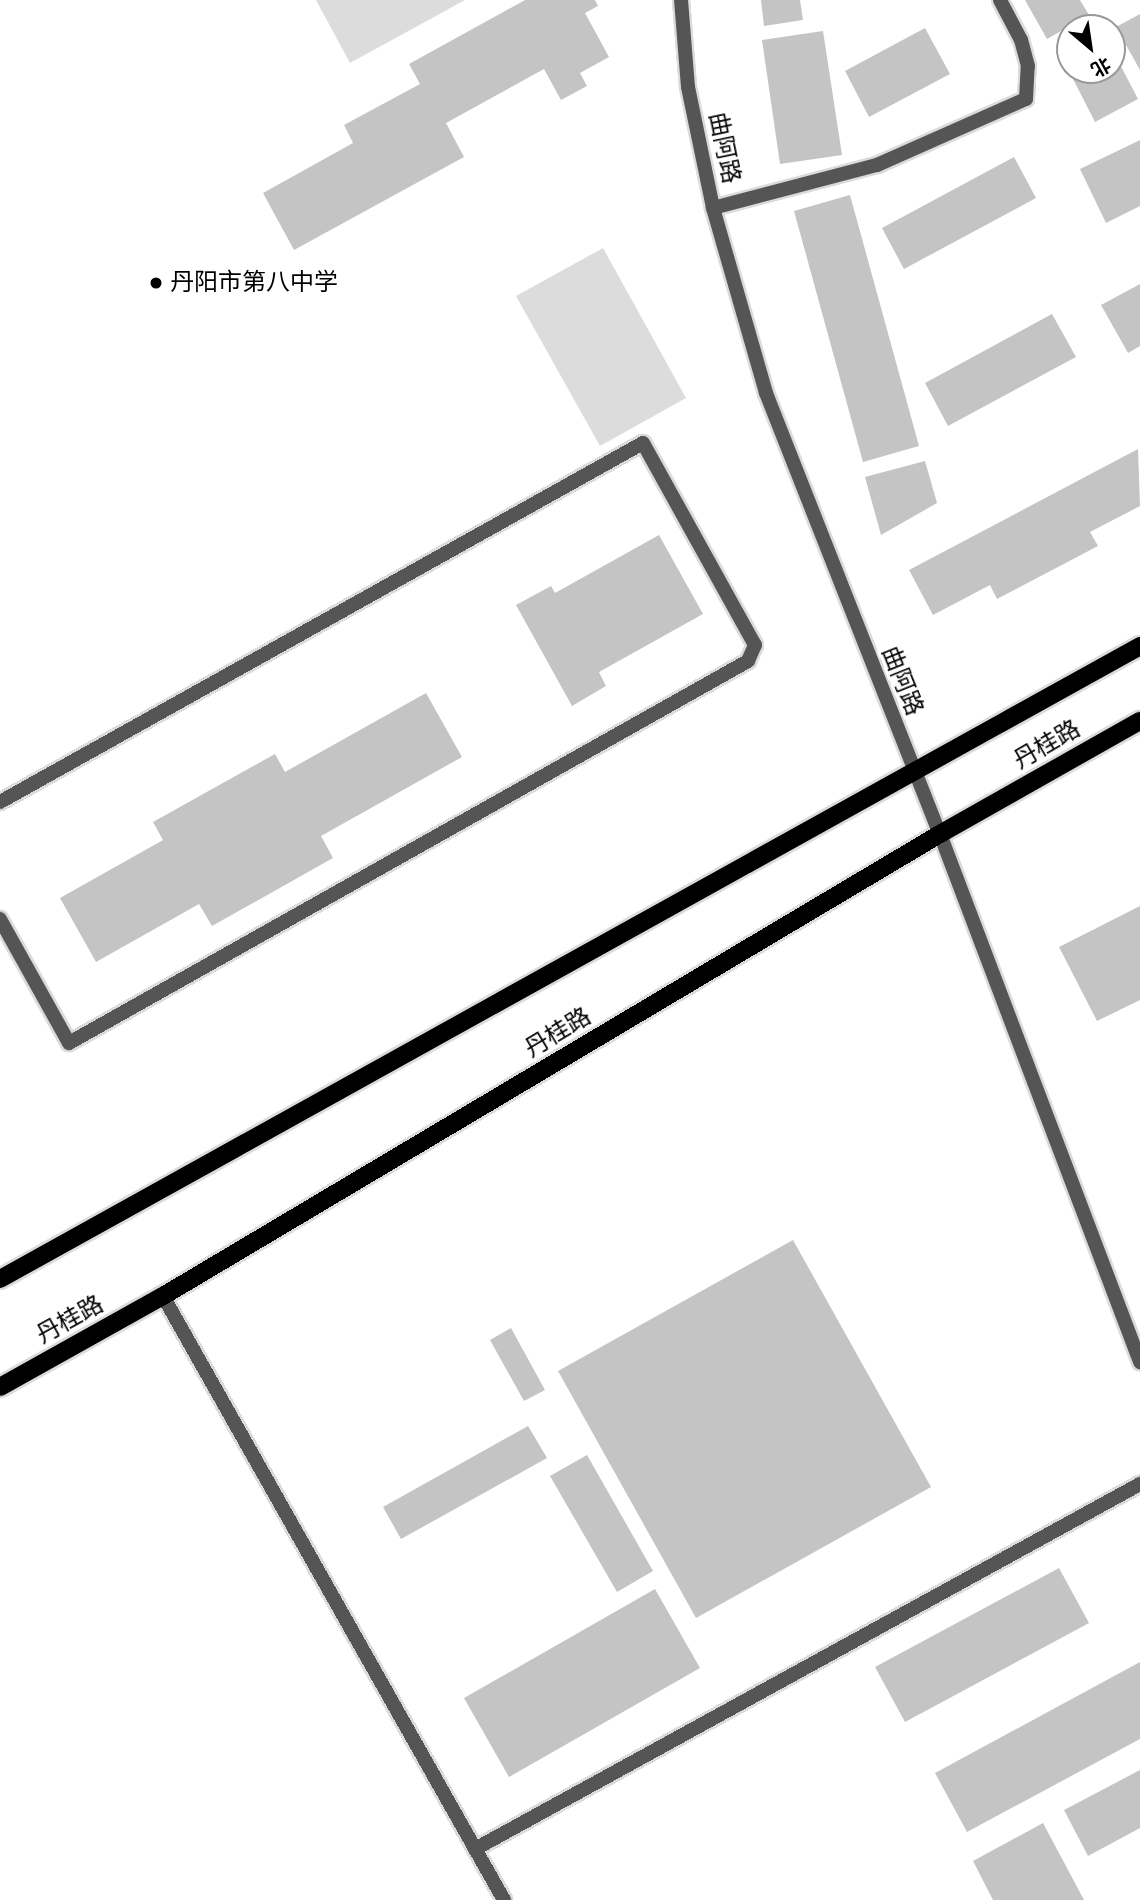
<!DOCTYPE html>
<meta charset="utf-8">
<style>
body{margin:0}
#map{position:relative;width:1140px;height:1900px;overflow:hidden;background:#fff;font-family:"Sofia Sans Condensed","Noto Sans SC",sans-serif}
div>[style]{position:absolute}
.green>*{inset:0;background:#dcdcdc}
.building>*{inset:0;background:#c4c4c4}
.roads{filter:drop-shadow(2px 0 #dbdbdb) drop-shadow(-2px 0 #dbdbdb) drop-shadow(0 2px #dbdbdb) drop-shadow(0 -2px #dbdbdb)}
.service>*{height:14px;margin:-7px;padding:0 7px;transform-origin:7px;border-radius:7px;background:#555}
.minor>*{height:14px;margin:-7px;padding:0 7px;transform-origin:7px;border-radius:7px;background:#555}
.tertiary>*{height:14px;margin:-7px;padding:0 7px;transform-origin:7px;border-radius:7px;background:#555}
.primary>*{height:18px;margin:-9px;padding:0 9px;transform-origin:9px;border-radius:9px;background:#000}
.dots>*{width:19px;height:19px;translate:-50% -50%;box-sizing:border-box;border:4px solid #fff;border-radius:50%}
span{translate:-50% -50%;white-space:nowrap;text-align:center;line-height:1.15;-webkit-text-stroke:6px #fff;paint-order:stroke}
.street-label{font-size:24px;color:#000}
.poi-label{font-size:24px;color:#000}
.left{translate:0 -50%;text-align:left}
.north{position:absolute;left:1056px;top:14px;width:70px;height:70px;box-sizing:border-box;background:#fff;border:2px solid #999;border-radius:50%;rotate:151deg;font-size:19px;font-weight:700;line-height:28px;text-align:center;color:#000}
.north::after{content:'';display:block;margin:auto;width:24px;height:32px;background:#000;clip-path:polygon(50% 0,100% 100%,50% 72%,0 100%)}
</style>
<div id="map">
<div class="green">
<i style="clip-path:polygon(316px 0,465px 0,350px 63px)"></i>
<i style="clip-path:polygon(603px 248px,686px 398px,600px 446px,516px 296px)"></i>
</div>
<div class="building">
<i style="clip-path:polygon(525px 0,595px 0,598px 6px,585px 13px,609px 57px,580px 73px,587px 86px,561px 100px,544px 69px,446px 123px,464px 157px,294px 250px,263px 193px,353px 143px,344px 125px,420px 84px,409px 64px)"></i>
<i style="clip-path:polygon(761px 0,800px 0,803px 20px,764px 26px)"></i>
<i style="clip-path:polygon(1025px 0,1080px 0,1089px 15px,1047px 39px)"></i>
<i style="clip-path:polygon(1140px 14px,1140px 70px,1116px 27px)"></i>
<i style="clip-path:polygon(925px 28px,950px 74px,869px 117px,845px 71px)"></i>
<i style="clip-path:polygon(823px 31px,842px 155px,780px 164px,762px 40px)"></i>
<i style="clip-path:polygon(1114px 53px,1138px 99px,1095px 122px,1071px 75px,1081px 70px,1112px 70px)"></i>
<i style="clip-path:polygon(1140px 140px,1140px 206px,1106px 223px,1080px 169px)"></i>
<i style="clip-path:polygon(1014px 157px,1036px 198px,904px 269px,882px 228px)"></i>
<i style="clip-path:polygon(850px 195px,919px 446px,863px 462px,794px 211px)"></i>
<i style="clip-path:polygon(1140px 284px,1140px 346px,1128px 353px,1101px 305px)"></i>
<i style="clip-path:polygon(1052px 314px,1076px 357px,948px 426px,925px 383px)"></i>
<i style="clip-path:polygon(1138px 449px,1140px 506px,1090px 532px,1098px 546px,997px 599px,990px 585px,933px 615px,909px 570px)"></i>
<i style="clip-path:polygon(925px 461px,937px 503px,881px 535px,865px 477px)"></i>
<i style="clip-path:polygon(659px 535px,703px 614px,599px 672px,606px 686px,572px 706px,516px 605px,551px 586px,555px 593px)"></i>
<i style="clip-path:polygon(426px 693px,462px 757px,321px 836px,333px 858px,212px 926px,199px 904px,96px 962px,60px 898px,163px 840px,153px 822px,275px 754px,285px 772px)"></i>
<i style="clip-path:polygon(1140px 906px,1140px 1000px,1097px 1021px,1059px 947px)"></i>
<i style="clip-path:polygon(793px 1240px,931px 1487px,696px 1618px,558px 1371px)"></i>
<i style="clip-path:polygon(511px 1328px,545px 1390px,524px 1401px,490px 1340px)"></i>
<i style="clip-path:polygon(528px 1426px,547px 1458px,401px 1539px,383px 1507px)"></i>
<i style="clip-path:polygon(587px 1455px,653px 1571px,617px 1592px,550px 1476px)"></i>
<i style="clip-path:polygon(1059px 1568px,1089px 1623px,905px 1722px,875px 1667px)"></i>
<i style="clip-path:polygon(655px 1589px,700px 1668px,509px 1777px,464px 1698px)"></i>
<i style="clip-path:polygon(1140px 1662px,1140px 1739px,967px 1832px,935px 1773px)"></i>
<i style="clip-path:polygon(1140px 1770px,1140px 1828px,1088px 1856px,1064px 1810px)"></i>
<i style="clip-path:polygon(1043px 1823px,1084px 1900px,993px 1900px,973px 1861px)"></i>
</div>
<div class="roads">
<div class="service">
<i style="left:713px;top:208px;width:170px;rotate:-14.7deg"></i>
<i style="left:877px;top:165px;width:163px;rotate:-23.9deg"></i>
<i style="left:1026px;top:99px;width:33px;rotate:-87deg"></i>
<i style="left:1028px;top:66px;width:27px;rotate:-105deg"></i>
<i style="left:1021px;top:40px;width:45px;rotate:-117.7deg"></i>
<i style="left:0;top:802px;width:736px;rotate:-29.18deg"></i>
<i style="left:643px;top:443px;width:231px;rotate:61deg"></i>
<i style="left:755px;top:645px;width:17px;rotate:114deg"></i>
<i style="left:748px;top:661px;width:779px;rotate:150.64deg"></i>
<i style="left:69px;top:1043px;width:142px;rotate:-119.1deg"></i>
</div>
<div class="minor">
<i style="left:163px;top:1296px;width:694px;rotate:60.55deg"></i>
<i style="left:475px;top:1849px;width:759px;rotate:-28.76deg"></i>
</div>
<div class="tertiary">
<i style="left:681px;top:0;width:87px;rotate:85.4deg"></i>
<i style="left:688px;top:87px;width:124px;rotate:78.3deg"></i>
<i style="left:713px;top:208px;width:192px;rotate:74deg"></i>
<i style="left:766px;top:393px;width:474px;rotate:68.5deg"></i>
<i style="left:940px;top:834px;width:565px;rotate:69.25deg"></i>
</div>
<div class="primary">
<i style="left:0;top:1279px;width:1304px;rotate:-29.04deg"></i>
<i style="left:0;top:1387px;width:187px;rotate:-29.2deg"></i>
<i style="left:163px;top:1296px;width:904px;rotate:-30.74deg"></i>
<i style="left:940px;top:834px;width:230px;rotate:-29.5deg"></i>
</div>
</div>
<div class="dots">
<i style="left:156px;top:283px;background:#000"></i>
</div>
<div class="street-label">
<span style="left:724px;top:148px;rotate:78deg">曲阿路</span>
<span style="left:902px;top:681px;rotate:68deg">曲阿路</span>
<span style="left:1047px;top:745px;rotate:-30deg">丹桂路</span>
<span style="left:558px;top:1033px;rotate:-31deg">丹桂路</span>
<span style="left:70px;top:1320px;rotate:-29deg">丹桂路</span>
</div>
<div class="poi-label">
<span class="left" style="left:170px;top:283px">丹阳市第八中学</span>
</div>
<div class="north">北</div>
</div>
